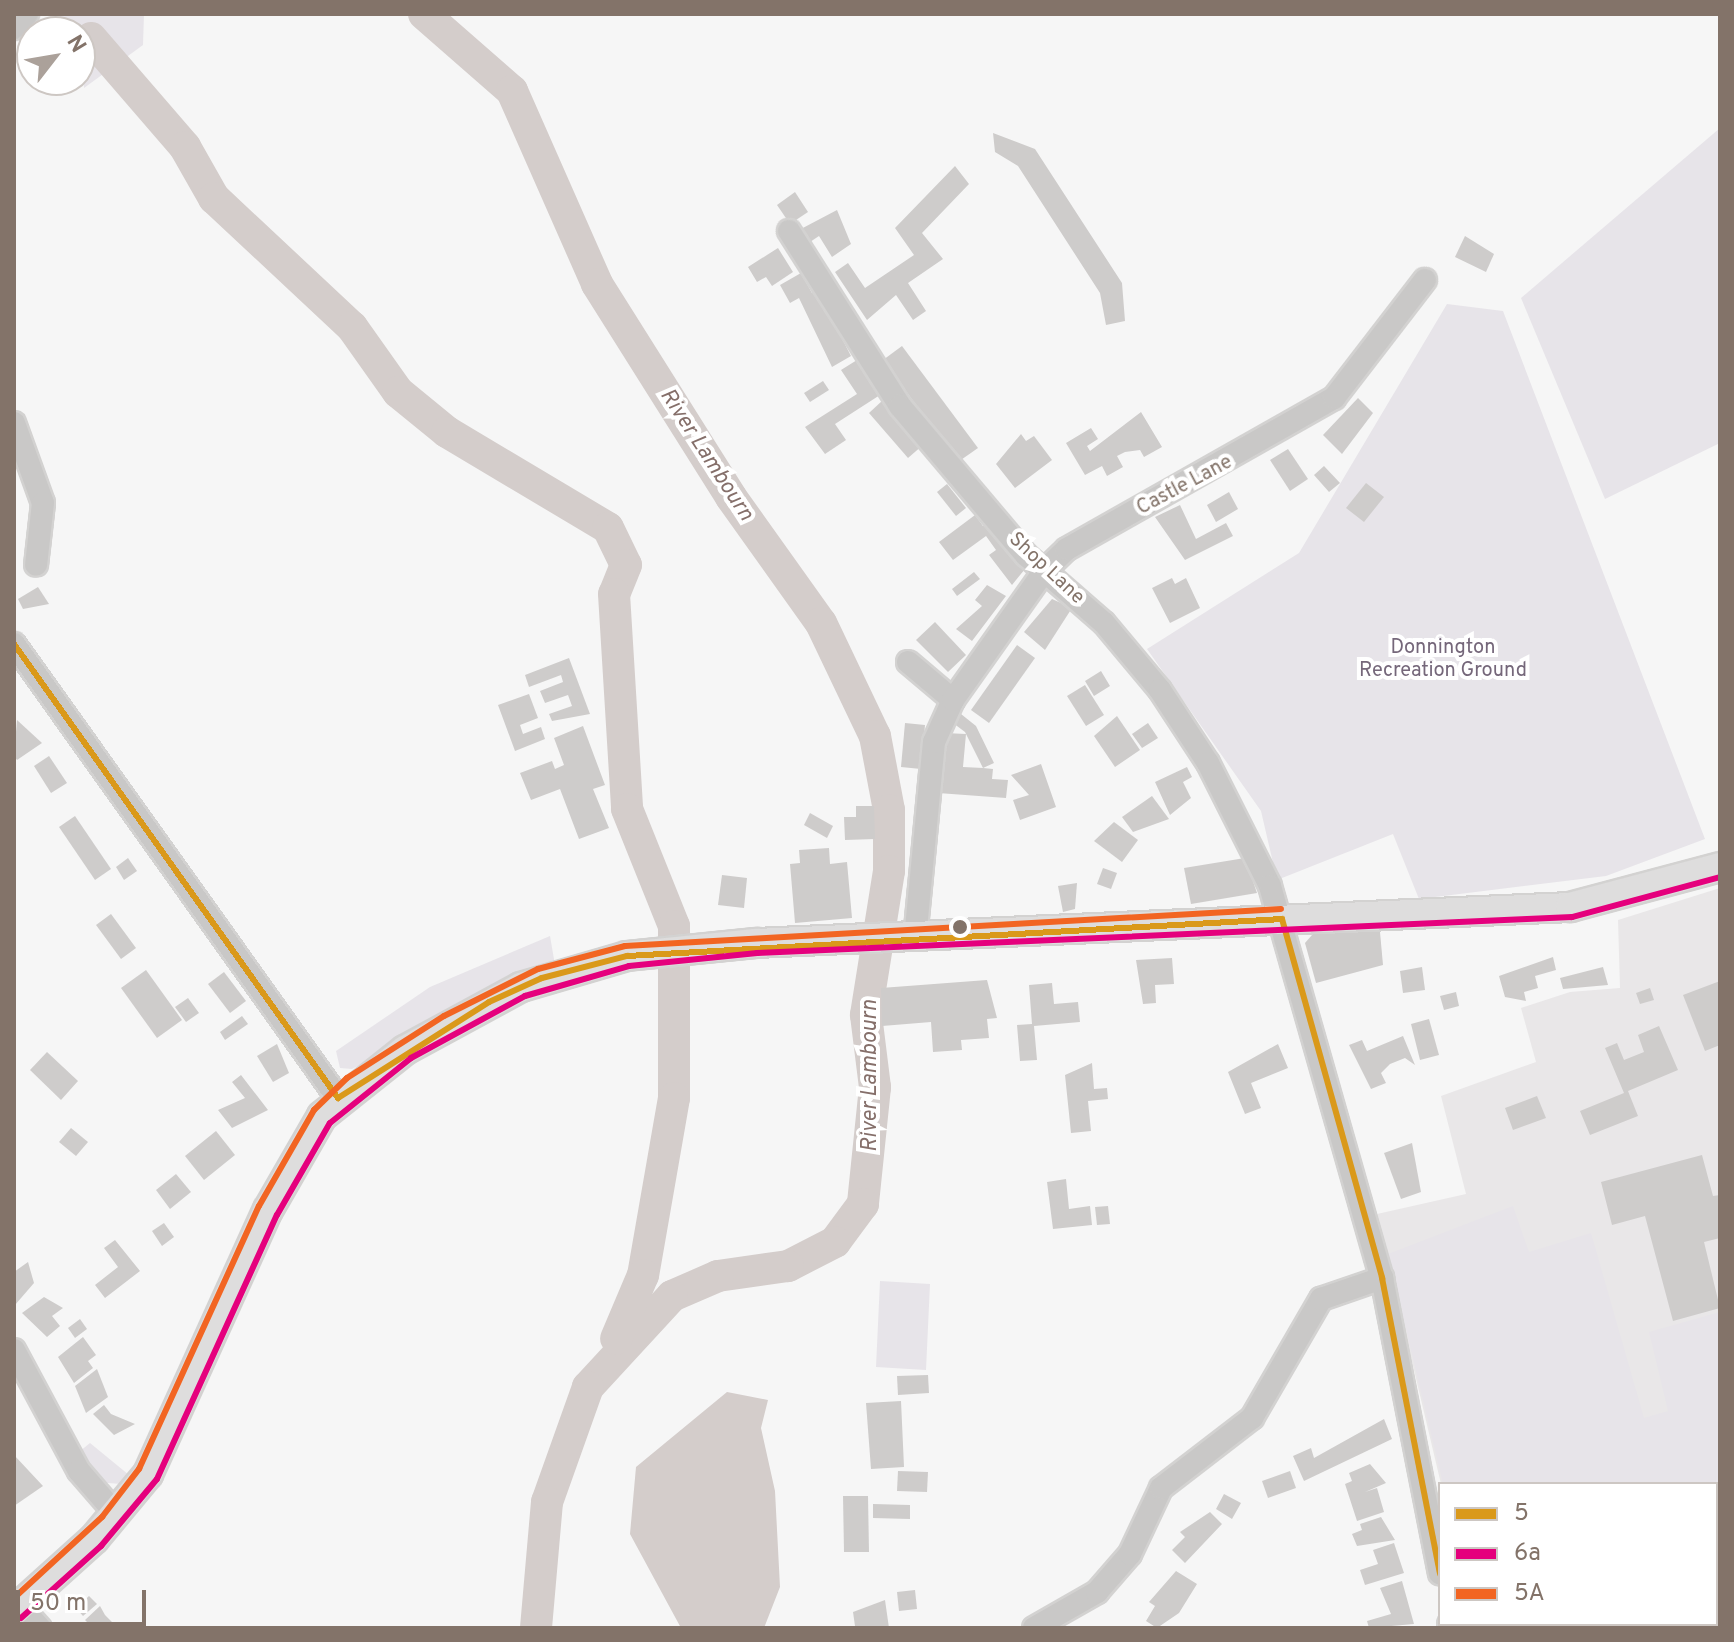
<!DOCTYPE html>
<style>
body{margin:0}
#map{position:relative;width:1734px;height:1642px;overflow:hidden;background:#f6f6f6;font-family:Overpass,sans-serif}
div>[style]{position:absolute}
.built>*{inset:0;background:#e9e7e8}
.green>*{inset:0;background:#e7e4e9}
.water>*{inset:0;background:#d4cdcb}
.river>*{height:32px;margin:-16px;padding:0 16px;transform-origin:16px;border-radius:16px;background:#d4cdcb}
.building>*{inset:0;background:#cecccb}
.roads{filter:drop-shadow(2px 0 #d3d2d1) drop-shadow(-2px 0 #d3d2d1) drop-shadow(0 2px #d3d2d1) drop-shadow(0 -2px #d3d2d1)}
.minor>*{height:22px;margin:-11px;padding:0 11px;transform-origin:11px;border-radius:11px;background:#c9c8c7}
.major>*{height:28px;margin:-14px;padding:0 14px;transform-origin:14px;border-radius:14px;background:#dedddd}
.bus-1>*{height:6px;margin:-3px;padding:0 3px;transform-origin:3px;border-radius:3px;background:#da991a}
.bus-2>*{height:6px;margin:-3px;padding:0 3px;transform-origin:3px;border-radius:3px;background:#e5007d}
.bus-3>*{height:6px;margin:-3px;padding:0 3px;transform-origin:3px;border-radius:3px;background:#f26522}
.dots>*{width:22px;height:22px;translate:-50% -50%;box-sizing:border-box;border:4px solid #fff;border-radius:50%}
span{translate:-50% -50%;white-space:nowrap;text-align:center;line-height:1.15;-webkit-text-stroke:8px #fff;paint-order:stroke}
.street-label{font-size:20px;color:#837369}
.park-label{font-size:20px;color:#75677a}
.water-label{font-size:22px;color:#856f6a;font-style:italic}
.frame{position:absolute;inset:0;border:16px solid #837369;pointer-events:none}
.legend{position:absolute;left:1438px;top:1482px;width:280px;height:144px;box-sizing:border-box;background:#fff;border:2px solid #cdc7c3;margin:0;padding:10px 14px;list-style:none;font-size:24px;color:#837369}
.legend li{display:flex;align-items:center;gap:16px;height:40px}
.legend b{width:40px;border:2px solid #cdc7c3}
.north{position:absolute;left:16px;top:16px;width:80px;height:80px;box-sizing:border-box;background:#fff;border:2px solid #cdc7c3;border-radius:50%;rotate:59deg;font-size:22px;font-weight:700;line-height:32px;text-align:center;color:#837369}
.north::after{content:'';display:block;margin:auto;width:28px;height:36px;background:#aba19a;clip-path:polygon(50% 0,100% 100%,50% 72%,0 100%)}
.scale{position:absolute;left:16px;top:1590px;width:130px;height:36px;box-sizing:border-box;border:4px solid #837369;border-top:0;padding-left:10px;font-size:24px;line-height:28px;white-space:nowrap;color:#837369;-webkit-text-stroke:6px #fff;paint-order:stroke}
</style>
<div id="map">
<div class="built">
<i style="clip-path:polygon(1720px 888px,1720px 1589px,1716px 1589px,1716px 1484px,1441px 1484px,1377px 1214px,1466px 1194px,1441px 1096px,1536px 1062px,1521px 1008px,1570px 992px,1620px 988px,1618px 920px)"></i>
</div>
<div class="green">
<i style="clip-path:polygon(62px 14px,144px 14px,143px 45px,84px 88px,80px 32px,47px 32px)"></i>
<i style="clip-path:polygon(1720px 128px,1720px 443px,1605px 499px,1521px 298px)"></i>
<i style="clip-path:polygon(1447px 304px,1503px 311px,1705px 839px,1606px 876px,1419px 899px,1393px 834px,1277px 880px,1261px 811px,1147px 649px,1299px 553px)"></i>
<i style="clip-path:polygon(550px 936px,555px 965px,352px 1069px,340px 1068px,336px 1051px,430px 987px)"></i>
<i style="clip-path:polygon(1513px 1206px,1529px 1252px,1591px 1233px,1644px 1418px,1668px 1411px,1649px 1332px,1720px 1312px,1720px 1583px,1716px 1484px,1443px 1484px,1388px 1254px)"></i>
<i style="clip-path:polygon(880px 1281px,930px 1284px,926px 1370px,876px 1367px)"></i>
<i style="clip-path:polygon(90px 1443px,129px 1475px,121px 1484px,95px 1482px,79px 1452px)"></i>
</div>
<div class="water">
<i style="clip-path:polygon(727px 1392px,768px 1400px,761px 1428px,775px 1491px,780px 1587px,764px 1628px,681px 1628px,630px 1534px,636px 1467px)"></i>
</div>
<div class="river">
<i style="left:424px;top:14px;width:117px;rotate:41.2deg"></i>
<i style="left:512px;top:91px;width:211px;rotate:66.2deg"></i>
<i style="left:597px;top:284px;width:252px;rotate:57.8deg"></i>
<i style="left:731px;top:497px;width:155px;rotate:54.5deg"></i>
<i style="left:821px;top:623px;width:125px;rotate:64.5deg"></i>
<i style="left:875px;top:736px;width:75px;rotate:79.3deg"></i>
<i style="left:889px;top:810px;width:61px;rotate:90deg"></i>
<i style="left:889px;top:871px;width:146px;rotate:99.1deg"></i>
<i style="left:866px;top:1015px;width:73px;rotate:82.9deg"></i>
<i style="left:875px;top:1087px;width:118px;rotate:95.9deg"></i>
<i style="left:863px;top:1204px;width:47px;rotate:126.4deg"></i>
<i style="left:835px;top:1242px;width:53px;rotate:152.9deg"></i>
<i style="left:788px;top:1266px;width:71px;rotate:171.9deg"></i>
<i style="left:718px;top:1276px;width:50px;rotate:156.5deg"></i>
<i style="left:672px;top:1296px;width:124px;rotate:132.7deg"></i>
<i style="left:588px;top:1387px;width:122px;rotate:109.6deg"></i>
<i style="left:547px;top:1502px;width:126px;rotate:95deg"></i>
<i style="left:91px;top:38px;width:144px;rotate:49.2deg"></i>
<i style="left:185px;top:147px;width:59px;rotate:60.4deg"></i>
<i style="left:214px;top:198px;width:189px;rotate:43.1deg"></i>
<i style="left:352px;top:327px;width:80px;rotate:54.7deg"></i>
<i style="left:398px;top:392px;width:63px;rotate:39.2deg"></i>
<i style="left:447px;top:432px;width:187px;rotate:30.8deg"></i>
<i style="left:608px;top:528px;width:41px;rotate:64.1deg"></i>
<i style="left:626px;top:565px;width:31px;rotate:112deg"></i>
<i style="left:614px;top:594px;width:215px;rotate:86.5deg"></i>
<i style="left:627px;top:809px;width:126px;rotate:68.1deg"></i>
<i style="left:674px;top:926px;width:172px;rotate:90deg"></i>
<i style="left:674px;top:1098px;width:180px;rotate:99.9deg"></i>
<i style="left:643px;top:1275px;width:69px;rotate:112.9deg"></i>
</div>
<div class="building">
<i style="clip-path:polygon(993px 133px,1035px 149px,1122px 283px,1125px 321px,1106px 325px,1100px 293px,1018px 166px,995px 152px)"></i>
<i style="clip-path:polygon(955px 166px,969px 184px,922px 233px,943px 259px,908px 283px,926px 311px,913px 320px,896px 295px,867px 320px,835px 272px,848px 263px,865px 288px,914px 255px,895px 228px)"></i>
<i style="clip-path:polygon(795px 192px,808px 212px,790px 224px,777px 205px)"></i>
<i style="clip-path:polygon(837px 210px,851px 244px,832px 257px,819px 236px,807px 244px,799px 230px)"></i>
<i style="clip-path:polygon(1465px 236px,1494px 254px,1486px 272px,1455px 257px)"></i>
<i style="clip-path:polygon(778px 248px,793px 272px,772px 286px,766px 277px,757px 282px,748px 267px)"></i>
<i style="clip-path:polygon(801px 273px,812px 293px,817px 290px,851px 356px,832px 367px,799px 298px,790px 303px,780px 285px)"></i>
<i style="clip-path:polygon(902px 346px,978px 448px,958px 462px,883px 360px)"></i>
<i style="clip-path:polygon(857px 360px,880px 395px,835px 424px,846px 440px,825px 454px,805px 427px,857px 394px,841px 370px)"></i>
<i style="clip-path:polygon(823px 381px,829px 390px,810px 402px,804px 393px)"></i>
<i style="clip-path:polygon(1358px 398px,1373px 413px,1342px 454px,1323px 435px)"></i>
<i style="clip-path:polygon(883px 400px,923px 445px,908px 458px,869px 413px)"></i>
<i style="clip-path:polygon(1141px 412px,1162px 447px,1144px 457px,1140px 450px,1125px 452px,1117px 456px,1123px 467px,1107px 476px,1102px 466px,1085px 475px,1066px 443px,1091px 428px,1098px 439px,1087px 446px,1090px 451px)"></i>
<i style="clip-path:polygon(1021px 434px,1026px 441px,1034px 436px,1052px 460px,1015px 488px,996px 464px)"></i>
<i style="clip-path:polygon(1288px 449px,1308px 479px,1290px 491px,1270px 460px)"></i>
<i style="clip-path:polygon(1324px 466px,1340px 483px,1329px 492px,1314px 475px)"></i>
<i style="clip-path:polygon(1366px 483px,1384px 497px,1364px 522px,1346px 508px)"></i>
<i style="clip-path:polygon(947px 484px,966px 508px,956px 516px,937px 492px)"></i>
<i style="clip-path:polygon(1229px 492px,1238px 509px,1216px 522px,1207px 505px)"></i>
<i style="clip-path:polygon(1180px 505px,1196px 539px,1226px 523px,1233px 536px,1185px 560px,1155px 517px)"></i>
<i style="clip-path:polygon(975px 515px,983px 526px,990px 521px,1025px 569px,1012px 585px,989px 555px,996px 550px,986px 536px,953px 560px,939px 542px)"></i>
<i style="clip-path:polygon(974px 572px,980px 579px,957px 596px,952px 589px)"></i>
<i style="clip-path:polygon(1172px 578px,1175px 584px,1186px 578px,1200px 608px,1170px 623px,1152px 588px)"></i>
<i style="clip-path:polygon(987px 585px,1006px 596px,972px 641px,956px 629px,982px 606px,975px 600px)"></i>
<i style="clip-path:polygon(38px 587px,49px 604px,23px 609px,18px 599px)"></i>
<i style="clip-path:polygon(1052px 599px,1072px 608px,1045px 650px,1024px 632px)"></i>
<i style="clip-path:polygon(935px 622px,966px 655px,948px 672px,916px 640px)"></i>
<i style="clip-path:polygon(1017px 645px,1035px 658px,989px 723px,971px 710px)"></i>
<i style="clip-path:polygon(569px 658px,590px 714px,552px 721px,549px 714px,572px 706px,568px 695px,545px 703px,540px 691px,563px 682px,561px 675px,529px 687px,525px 675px)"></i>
<i style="clip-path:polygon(1101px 671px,1110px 686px,1094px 696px,1085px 681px)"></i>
<i style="clip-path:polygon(1085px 685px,1104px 715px,1086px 726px,1067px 696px)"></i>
<i style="clip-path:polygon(529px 694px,538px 718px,520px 725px,523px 734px,541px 727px,545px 739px,515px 751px,498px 705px)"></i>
<i style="clip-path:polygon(956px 710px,976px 726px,994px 763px,983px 768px,993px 769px,992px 779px,1008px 780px,1006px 798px,938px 793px,945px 733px,966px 734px,963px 767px,983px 768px,965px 732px,949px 720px)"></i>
<i style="clip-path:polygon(1117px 716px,1140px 750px,1115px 767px,1094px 736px)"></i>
<i style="clip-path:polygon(17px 720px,42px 743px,17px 760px,14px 756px)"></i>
<i style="clip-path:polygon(905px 723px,925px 725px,921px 769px,901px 767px)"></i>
<i style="clip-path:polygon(1148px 723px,1158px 738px,1142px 748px,1132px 734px)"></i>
<i style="clip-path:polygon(583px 726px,605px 785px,593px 789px,609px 828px,579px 839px,560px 789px,531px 800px,520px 773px,552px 761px,555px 769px,564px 765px,554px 738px)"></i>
<i style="clip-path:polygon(49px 756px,67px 783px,51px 793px,34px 766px)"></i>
<i style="clip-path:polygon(1041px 764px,1056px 807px,1020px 820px,1013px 800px,1029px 795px,1011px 775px)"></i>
<i style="clip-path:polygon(1187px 767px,1192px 777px,1183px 782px,1191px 798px,1170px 815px,1155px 782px)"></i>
<i style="clip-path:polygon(1152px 796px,1169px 819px,1133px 832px,1122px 817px)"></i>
<i style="clip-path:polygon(856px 806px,874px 806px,875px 839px,845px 840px,844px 817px,856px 817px)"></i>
<i style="clip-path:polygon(810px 813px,833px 826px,827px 838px,804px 825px)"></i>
<i style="clip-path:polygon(75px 816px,111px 869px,95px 880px,59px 827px)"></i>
<i style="clip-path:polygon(1114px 822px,1138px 840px,1122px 862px,1094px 841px)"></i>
<i style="clip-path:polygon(829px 848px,830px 864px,847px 862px,852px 918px,795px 923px,790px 864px,800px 863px,799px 850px)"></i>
<i style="clip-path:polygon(128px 858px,137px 871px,124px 880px,116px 867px)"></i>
<i style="clip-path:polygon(1245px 858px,1257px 893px,1191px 904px,1184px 868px)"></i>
<i style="clip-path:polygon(1103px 868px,1117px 873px,1111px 889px,1097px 884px)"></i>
<i style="clip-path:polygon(722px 875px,747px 878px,744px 908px,718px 905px)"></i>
<i style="clip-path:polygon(1077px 883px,1075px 909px,1063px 912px,1058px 886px)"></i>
<i style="clip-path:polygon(111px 914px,136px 948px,121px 959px,96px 925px)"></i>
<i style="clip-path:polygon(1379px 921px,1383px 965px,1316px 983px,1305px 943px,1319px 927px)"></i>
<i style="clip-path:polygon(1553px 957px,1556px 970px,1535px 976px,1538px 988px,1524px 992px,1526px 1001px,1505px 997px,1499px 976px)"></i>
<i style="clip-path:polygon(1172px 958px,1174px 984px,1155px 985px,1156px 1003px,1143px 1004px,1136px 960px)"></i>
<i style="clip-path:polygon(1422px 967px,1425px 990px,1403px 993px,1400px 971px)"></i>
<i style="clip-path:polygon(1603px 967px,1608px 985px,1563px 989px,1560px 978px)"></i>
<i style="clip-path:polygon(146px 970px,182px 1020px,157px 1038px,121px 988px)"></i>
<i style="clip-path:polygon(224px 972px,246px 1001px,230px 1013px,208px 984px)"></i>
<i style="clip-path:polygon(987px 980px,997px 1018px,987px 1019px,989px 1038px,961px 1040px,962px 1050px,933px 1052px,931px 1022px,882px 1026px,881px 988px)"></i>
<i style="clip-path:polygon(1720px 981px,1720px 1045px,1705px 1051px,1683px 995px)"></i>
<i style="clip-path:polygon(1052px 983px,1054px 1004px,1078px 1002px,1080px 1022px,1034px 1026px,1037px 1060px,1020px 1061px,1017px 1025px,1032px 1024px,1029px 985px)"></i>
<i style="clip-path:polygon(1650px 988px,1654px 1000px,1640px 1004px,1636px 993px)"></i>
<i style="clip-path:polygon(1456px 992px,1459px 1006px,1444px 1010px,1440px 996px)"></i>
<i style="clip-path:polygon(188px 998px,199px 1013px,186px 1022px,175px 1007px)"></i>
<i style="clip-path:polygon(242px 1016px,248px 1024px,225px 1040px,220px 1032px)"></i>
<i style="clip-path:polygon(1429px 1019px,1439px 1055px,1420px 1060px,1411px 1024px)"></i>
<i style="clip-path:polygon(1659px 1026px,1678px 1070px,1628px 1091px,1638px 1116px,1590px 1135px,1580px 1111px,1624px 1093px,1605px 1048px,1617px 1043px,1624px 1060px,1644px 1052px,1638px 1035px)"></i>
<i style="clip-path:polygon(1403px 1036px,1415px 1065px,1405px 1058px,1390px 1064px,1381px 1073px,1386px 1083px,1371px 1089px,1349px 1045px,1362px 1040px,1367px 1051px)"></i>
<i style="clip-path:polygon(277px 1044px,289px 1073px,273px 1082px,257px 1056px)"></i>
<i style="clip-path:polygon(1278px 1044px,1288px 1068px,1251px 1083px,1261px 1108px,1245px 1114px,1228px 1072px)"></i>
<i style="clip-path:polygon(47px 1052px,78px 1081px,61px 1100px,30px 1070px)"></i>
<i style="clip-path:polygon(1092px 1063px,1094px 1089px,1107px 1088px,1108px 1099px,1088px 1101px,1091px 1131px,1071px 1133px,1065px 1075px)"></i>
<i style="clip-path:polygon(241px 1075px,268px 1110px,232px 1128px,218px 1110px,245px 1098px,232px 1082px)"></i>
<i style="clip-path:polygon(1537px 1096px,1546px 1118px,1513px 1130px,1505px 1108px)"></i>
<i style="clip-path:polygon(71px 1128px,88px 1142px,76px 1156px,59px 1142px)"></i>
<i style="clip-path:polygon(216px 1131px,235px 1155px,204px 1180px,185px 1156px)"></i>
<i style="clip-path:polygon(1412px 1143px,1421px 1192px,1401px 1199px,1384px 1153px)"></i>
<i style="clip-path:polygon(1702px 1155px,1713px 1196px,1720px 1195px,1720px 1238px,1704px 1242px,1720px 1308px,1673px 1321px,1645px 1216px,1612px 1225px,1601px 1182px)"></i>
<i style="clip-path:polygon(176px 1174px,191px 1192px,170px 1209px,156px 1190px)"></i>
<i style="clip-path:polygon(1066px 1179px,1069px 1209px,1090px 1206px,1092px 1225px,1053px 1229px,1047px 1182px)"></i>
<i style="clip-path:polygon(1108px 1206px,1110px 1224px,1097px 1225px,1095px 1207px)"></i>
<i style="clip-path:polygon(164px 1223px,174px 1237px,162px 1246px,152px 1231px)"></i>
<i style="clip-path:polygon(115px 1240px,140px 1271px,105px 1298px,95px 1285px,118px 1267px,104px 1248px)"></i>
<i style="clip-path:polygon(28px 1262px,34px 1283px,15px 1305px,14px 1272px)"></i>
<i style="clip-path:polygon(44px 1297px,63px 1308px,52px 1316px,60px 1326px,47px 1337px,22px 1313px)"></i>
<i style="clip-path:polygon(80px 1319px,87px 1329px,75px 1338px,68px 1328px)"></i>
<i style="clip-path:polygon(83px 1337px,96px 1355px,88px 1361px,93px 1368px,74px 1383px,58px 1357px)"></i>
<i style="clip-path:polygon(97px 1369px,108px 1397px,86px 1413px,75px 1386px)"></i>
<i style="clip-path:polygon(928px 1375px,929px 1393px,898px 1395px,897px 1376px)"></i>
<i style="clip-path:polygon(901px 1401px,904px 1467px,871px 1469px,866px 1403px)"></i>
<i style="clip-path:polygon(104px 1405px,111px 1414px,135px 1424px,114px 1435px,93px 1414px)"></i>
<i style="clip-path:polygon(1384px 1419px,1392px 1439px,1304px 1481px,1293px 1456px,1311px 1448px,1314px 1458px)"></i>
<i style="clip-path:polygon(14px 1455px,43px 1486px,14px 1506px)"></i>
<i style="clip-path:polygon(1370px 1464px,1386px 1483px,1365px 1492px,1377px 1488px,1384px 1512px,1357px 1521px,1345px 1484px,1352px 1481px,1349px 1473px)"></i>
<i style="clip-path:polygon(898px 1471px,928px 1472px,927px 1492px,897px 1491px)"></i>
<i style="clip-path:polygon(1290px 1471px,1296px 1488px,1268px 1498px,1262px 1481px)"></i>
<i style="clip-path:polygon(1224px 1494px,1241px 1503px,1232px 1519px,1216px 1509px)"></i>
<i style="clip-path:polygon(843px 1496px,868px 1496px,869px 1552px,844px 1552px)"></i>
<i style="clip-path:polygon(873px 1504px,910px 1505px,910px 1519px,873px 1518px)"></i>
<i style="clip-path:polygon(1210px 1512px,1222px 1524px,1185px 1563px,1172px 1550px,1185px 1537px,1180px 1532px)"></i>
<i style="clip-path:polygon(1381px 1517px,1395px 1540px,1357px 1546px,1352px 1534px,1362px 1530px,1360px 1524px)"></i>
<i style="clip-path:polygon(1394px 1543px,1404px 1573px,1365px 1585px,1360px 1570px,1378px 1564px,1373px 1550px)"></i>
<i style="clip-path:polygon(1176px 1571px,1197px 1584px,1179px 1613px,1157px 1628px,1146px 1621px,1155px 1606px,1149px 1602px)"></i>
<i style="clip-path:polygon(1402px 1581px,1414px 1624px,1369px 1628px,1367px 1621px,1391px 1614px,1380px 1588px)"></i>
<i style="clip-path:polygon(915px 1590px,917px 1609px,899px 1611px,897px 1592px)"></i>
<i style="clip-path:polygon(89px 1596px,97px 1604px,83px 1616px,76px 1608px)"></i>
<i style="clip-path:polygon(885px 1600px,889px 1628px,855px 1626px,853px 1612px)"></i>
<i style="clip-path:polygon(100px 1606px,105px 1615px,118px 1628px,93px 1628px,85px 1620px)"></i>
</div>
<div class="roads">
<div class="minor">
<i style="left:14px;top:28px;width:19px;rotate:-47deg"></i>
<i style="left:789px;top:231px;width:207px;rotate:57.6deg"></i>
<i style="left:900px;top:406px;width:195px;rotate:49.8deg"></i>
<i style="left:1026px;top:555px;width:103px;rotate:41.1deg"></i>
<i style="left:1104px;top:623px;width:87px;rotate:50.1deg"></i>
<i style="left:1160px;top:690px;width:87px;rotate:56.7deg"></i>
<i style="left:1208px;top:763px;width:138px;rotate:63.2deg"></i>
<i style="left:1270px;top:886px;width:408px;rotate:74.1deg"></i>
<i style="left:1382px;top:1278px;width:301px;rotate:78.9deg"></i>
<i style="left:14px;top:423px;width:85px;rotate:70.1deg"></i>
<i style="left:43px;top:503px;width:62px;rotate:96.4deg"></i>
<i style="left:14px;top:644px;width:558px;rotate:54.49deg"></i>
<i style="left:908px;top:662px;width:59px;rotate:40.2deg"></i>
<i style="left:915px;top:939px;width:198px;rotate:-84.5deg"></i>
<i style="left:934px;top:742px;width:46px;rotate:-65.7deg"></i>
<i style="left:953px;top:700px;width:159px;rotate:-54.7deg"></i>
<i style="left:1045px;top:570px;width:30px;rotate:-44deg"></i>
<i style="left:1067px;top:549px;width:307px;rotate:-29.5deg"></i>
<i style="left:1334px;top:398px;width:149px;rotate:-52.4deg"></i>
<i style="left:14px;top:1350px;width:137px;rotate:61.8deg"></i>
<i style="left:79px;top:1471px;width:58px;rotate:49.2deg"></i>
<i style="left:20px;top:1606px;width:30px;rotate:48deg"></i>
<i style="left:1449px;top:1624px;width:4px;rotate:76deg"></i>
<i style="left:1598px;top:1624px;width:18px;rotate:13deg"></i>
<i style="left:1034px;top:1628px;width:73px;rotate:-29.7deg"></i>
<i style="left:1097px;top:1592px;width:50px;rotate:-49deg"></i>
<i style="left:1130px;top:1554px;width:73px;rotate:-64.8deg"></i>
<i style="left:1161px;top:1488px;width:115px;rotate:-37.6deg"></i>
<i style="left:1252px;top:1418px;width:138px;rotate:-59.9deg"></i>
<i style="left:1321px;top:1299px;width:65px;rotate:-19deg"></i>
<i style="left:1563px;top:1628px;width:17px;rotate:-13deg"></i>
</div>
<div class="major">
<i style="left:14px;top:1611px;width:108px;rotate:-42deg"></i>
<i style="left:94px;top:1539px;width:85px;rotate:-50.3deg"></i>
<i style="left:148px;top:1474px;width:290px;rotate:-65.6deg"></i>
<i style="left:268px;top:1210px;width:108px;rotate:-60.1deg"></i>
<i style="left:322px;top:1116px;width:106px;rotate:-38.5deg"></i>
<i style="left:405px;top:1050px;width:132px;rotate:-28.5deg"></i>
<i style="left:521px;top:987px;width:110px;rotate:-16.3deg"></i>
<i style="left:627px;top:956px;width:130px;rotate:-5.8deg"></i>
<i style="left:756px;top:943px;width:815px;rotate:-2.53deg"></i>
<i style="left:1570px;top:907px;width:155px;rotate:-14.9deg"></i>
</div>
</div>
<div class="bus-1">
<i style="left:14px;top:644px;width:558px;rotate:54.49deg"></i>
<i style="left:338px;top:1098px;width:179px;rotate:-32.4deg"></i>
<i style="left:489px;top:1002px;width:58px;rotate:-24.4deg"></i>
<i style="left:542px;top:978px;width:88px;rotate:-14.5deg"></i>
<i style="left:627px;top:956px;width:656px;rotate:-3.23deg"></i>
<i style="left:1282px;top:919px;width:373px;rotate:74.4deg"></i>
<i style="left:1382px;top:1278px;width:301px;rotate:78.9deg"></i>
</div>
<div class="bus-2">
<i style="left:21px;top:1618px;width:108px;rotate:-42deg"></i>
<i style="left:101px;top:1546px;width:87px;rotate:-50.1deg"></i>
<i style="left:157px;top:1479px;width:290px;rotate:-65.6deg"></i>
<i style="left:277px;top:1215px;width:106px;rotate:-60.1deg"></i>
<i style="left:330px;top:1123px;width:104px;rotate:-38.7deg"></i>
<i style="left:411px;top:1058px;width:130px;rotate:-28.5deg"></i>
<i style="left:525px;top:996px;width:108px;rotate:-16.1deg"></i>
<i style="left:629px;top:966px;width:129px;rotate:-5.8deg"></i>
<i style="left:757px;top:953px;width:816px;rotate:-2.53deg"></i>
<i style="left:1572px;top:917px;width:153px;rotate:-15.1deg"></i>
</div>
<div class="bus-3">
<i style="left:14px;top:1598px;width:120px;rotate:-42.6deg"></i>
<i style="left:102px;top:1517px;width:61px;rotate:-52.4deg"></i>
<i style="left:139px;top:1469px;width:289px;rotate:-65.5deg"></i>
<i style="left:259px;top:1206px;width:111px;rotate:-60.2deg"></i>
<i style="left:314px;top:1110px;width:46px;rotate:-44.1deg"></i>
<i style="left:347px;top:1078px;width:115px;rotate:-32.6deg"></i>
<i style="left:444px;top:1016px;width:105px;rotate:-26.6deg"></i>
<i style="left:538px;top:969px;width:90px;rotate:-14.8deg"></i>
<i style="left:625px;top:946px;width:657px;rotate:-3.23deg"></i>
</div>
<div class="dots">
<i style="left:960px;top:927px;background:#837369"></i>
</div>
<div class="street-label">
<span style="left:1185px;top:486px;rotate:-28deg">Castle Lane</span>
<span style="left:1046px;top:569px;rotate:43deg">Shop Lane</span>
</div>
<div class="park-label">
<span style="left:1443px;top:660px">Donnington<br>Recreation Ground</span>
</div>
<div class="water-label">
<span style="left:706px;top:455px;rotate:57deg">River Lambourn</span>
<span style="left:871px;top:1076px;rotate:-90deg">River Lambourn</span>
</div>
<div class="frame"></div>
<ul class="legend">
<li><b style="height:10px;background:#da991a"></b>5</li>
<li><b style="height:10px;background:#e5007d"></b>6a</li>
<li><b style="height:10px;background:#f26522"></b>5A</li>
</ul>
<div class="north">N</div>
<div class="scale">50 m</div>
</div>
